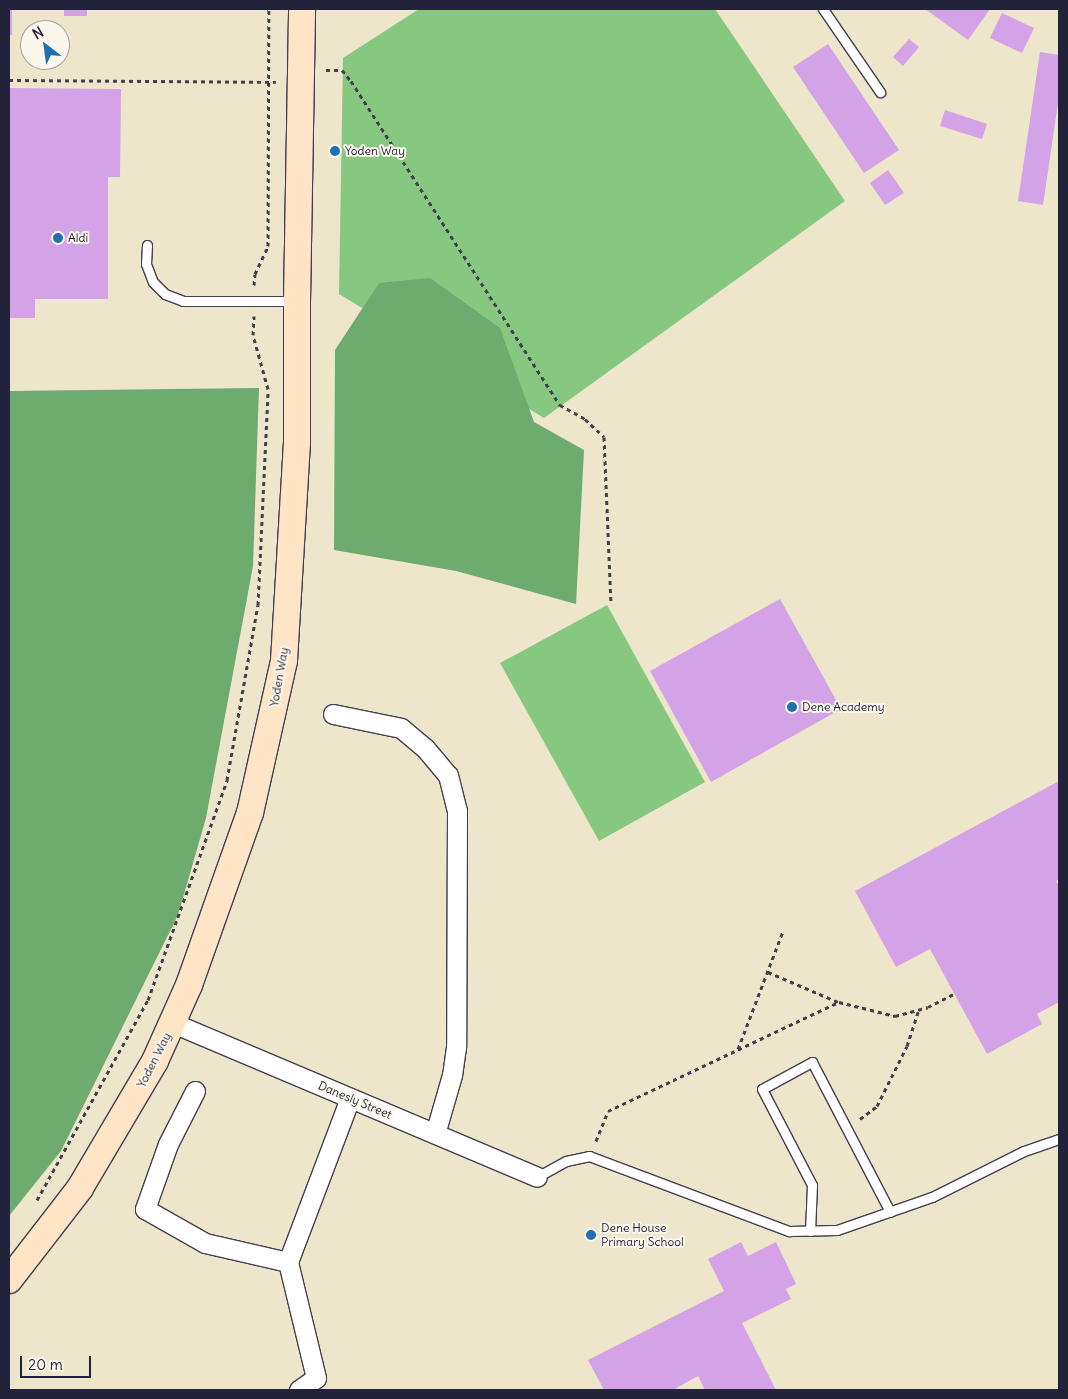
<!DOCTYPE html>
<style>
body{margin:0}
#map{position:relative;width:1068px;height:1399px;overflow:hidden;background:#eee6ca;font-family:Delius,sans-serif}
div>[style]{position:absolute}
.green>*{inset:0;background:#87c880}
.forest>*{inset:0;background:#6dac6e}
.building>*{inset:0;background:#d4a2e6}
.path>*{height:3px;margin-top:-1.5px;transform-origin:0;background:repeating-linear-gradient(90deg,#413f50 0 4px,transparent 0 8px)}
.roads{filter:drop-shadow(1px 0 #413f50) drop-shadow(-1px 0 #413f50) drop-shadow(0 1px #413f50) drop-shadow(0 -1px #413f50)}
.service>*{height:9px;margin:-4.5px;padding:0 4.5px;transform-origin:4.5px;border-radius:4.5px;background:#fff}
.minor>*{height:19px;margin:-9.5px;padding:0 9.5px;transform-origin:9.5px;border-radius:9.5px;background:#fff}
.secondary>*{height:26px;margin:-13px;padding:0 13px;transform-origin:13px;border-radius:13px;background:#ffe4c6}
.dots>*{width:14px;height:14px;translate:-50% -50%;box-sizing:border-box;border:2px solid #fbf7ec;border-radius:50%}
span{translate:-50% -50%;white-space:nowrap;text-align:center;line-height:1.15;-webkit-text-stroke:4px #fbf7ec;paint-order:stroke}
.poi-label{font-size:12px;color:#22223b}
.left{translate:0 -50%;text-align:left}
.street-label{font-size:12px;color:#22223b}
.frame{position:absolute;inset:0;border:10px solid #22223b;pointer-events:none}
.north{position:absolute;left:20px;top:20px;width:50px;height:50px;box-sizing:border-box;background:#fbf7ec;border:1px solid #a4a2a5;border-radius:50%;rotate:330deg;font-size:14px;font-weight:700;line-height:20px;text-align:center;color:#22223b}
.north::after{content:'';display:block;margin:auto;width:18px;height:22px;background:#1f6fb2;clip-path:polygon(50% 0,100% 100%,50% 72%,0 100%)}
.scale{position:absolute;left:20px;top:1356px;width:71px;height:22px;box-sizing:border-box;border:2px solid #22223b;border-top:0;padding-left:6px;font-size:15px;line-height:18px;white-space:nowrap;color:#22223b;-webkit-text-stroke:4px #fbf7ec;paint-order:stroke}
</style>
<div id="map">
<div class="green">
<i style="clip-path:polygon(419px 9px,715px 9px,845px 201px,544px 418px,339px 294px,343px 58px)"></i>
<i style="clip-path:polygon(607px 605px,705px 782px,599px 841px,500px 663px)"></i>
</div>
<div class="forest">
<i style="clip-path:polygon(430px 278px,500px 328px,534px 422px,584px 450px,576px 604px,456px 571px,334px 550px,335px 350px,379px 283px)"></i>
<i style="clip-path:polygon(259px 388px,253px 566px,206px 818px,178px 915px,61px 1151px,9px 1216px,9px 391px)"></i>
</div>
<div class="building">
<i style="clip-path:polygon(64px 9px,87px 9px,87px 16px,64px 16px)"></i>
<i style="clip-path:polygon(925px 9px,990px 9px,968px 40px)"></i>
<i style="clip-path:polygon(9px 10px,12px 10px,12px 35px,9px 35px)"></i>
<i style="clip-path:polygon(1002px 13px,1034px 28px,1022px 53px,990px 38px)"></i>
<i style="clip-path:polygon(909px 39px,919px 47px,903px 66px,893px 57px)"></i>
<i style="clip-path:polygon(828px 44px,899px 150px,864px 173px,793px 67px)"></i>
<i style="clip-path:polygon(1040px 52px,1059px 55px,1059px 96px,1043px 205px,1018px 201px)"></i>
<i style="clip-path:polygon(9px 88px,121px 89px,120px 177px,108px 177px,108px 299px,35px 299px,35px 318px,9px 318px)"></i>
<i style="clip-path:polygon(945px 110px,987px 124px,982px 139px,940px 126px)"></i>
<i style="clip-path:polygon(888px 170px,904px 193px,885px 205px,870px 183px)"></i>
<i style="clip-path:polygon(780px 599px,841px 709px,711px 782px,650px 671px)"></i>
<i style="clip-path:polygon(1059px 781px,1059px 879px,1056px 881px,1059px 886px,1059px 1002px,1037px 1014px,1042px 1024px,987px 1054px,930px 949px,896px 967px,855px 891px)"></i>
<i style="clip-path:polygon(741px 1242px,748px 1256px,776px 1242px,796px 1284px,786px 1289px,791px 1299px,742px 1323px,776px 1390px,705px 1390px,698px 1376px,673px 1390px,604px 1390px,588px 1360px,724px 1291px,708px 1259px)"></i>
</div>
<div class="path">
<i style="left:326px;top:70px;width:16px"></i>
<i style="left:342px;top:70px;width:14px;rotate:51deg"></i>
<i style="left:351px;top:81px;width:386px;rotate:57.2deg"></i>
<i style="left:560px;top:405px;width:29px;rotate:29deg"></i>
<i style="left:585px;top:419px;width:26px;rotate:43deg"></i>
<i style="left:604px;top:437px;width:166px;rotate:87.6deg"></i>
<i style="left:9px;top:80px;width:267px;rotate:0.4deg"></i>
<i style="left:254px;top:285px;width:11px;rotate:-85deg"></i>
<i style="left:255px;top:274px;width:31px;rotate:-65deg"></i>
<i style="left:268px;top:246px;width:237px;rotate:-89.8deg"></i>
<i style="left:768px;top:972px;width:76px;rotate:23.2deg"></i>
<i style="left:738px;top:1049px;width:126px;rotate:-69.1deg"></i>
<i style="left:860px;top:1119px;width:21px;rotate:-37deg"></i>
<i style="left:877px;top:1106px;width:67px;rotate:-63.4deg"></i>
<i style="left:907px;top:1046px;width:39px;rotate:-72deg"></i>
<i style="left:596px;top:1141px;width:32px;rotate:-68deg"></i>
<i style="left:608px;top:1111px;width:255px;rotate:-25.3deg"></i>
<i style="left:839px;top:1002px;width:58px;rotate:14deg"></i>
<i style="left:895px;top:1016px;width:34px;rotate:-15deg"></i>
<i style="left:928px;top:1007px;width:29px;rotate:-27deg"></i>
<i style="left:37px;top:1200px;width:229px;rotate:-61deg"></i>
<i style="left:148px;top:1000px;width:234px;rotate:-70.2deg"></i>
<i style="left:227px;top:780px;width:178px;rotate:-80deg"></i>
<i style="left:258px;top:605px;width:216px;rotate:-87.3deg"></i>
<i style="left:268px;top:389px;width:56px;rotate:-105.5deg"></i>
<i style="left:253px;top:335px;width:19px;rotate:-87deg"></i>
</div>
<div class="roads">
<div class="service">
<i style="left:823px;top:9px;width:101px;rotate:55.5deg"></i>
<i style="left:147px;top:245px;width:19px;rotate:93deg"></i>
<i style="left:146px;top:264px;width:19px;rotate:69deg"></i>
<i style="left:153px;top:282px;width:17px;rotate:45deg"></i>
<i style="left:165px;top:294px;width:19px;rotate:21deg"></i>
<i style="left:183px;top:301px;width:111px"></i>
<i style="left:537px;top:1177px;width:33px;rotate:-29deg"></i>
<i style="left:566px;top:1161px;width:24px;rotate:-12deg"></i>
<i style="left:589px;top:1156px;width:214px;rotate:20.6deg"></i>
<i style="left:789px;top:1231px;width:48px;rotate:-1.2deg"></i>
<i style="left:837px;top:1230px;width:101px;rotate:-19.2deg"></i>
<i style="left:932px;top:1197px;width:103px;rotate:-26.6deg"></i>
<i style="left:1024px;top:1151px;width:37px;rotate:-19deg"></i>
<i style="left:810px;top:1231px;width:46px;rotate:-87.5deg"></i>
<i style="left:812px;top:1185px;width:108px;rotate:-117.5deg"></i>
<i style="left:762px;top:1089px;width:57px;rotate:-28.4deg"></i>
<i style="left:812px;top:1062px;width:169px;rotate:62.5deg"></i>
</div>
<div class="minor">
<i style="left:333px;top:714px;width:69px;rotate:11.6deg"></i>
<i style="left:401px;top:728px;width:31px;rotate:40deg"></i>
<i style="left:425px;top:748px;width:35px;rotate:50deg"></i>
<i style="left:448px;top:775px;width:37px;rotate:76deg"></i>
<i style="left:457px;top:811px;width:236px;rotate:90.2deg"></i>
<i style="left:456px;top:1047px;width:28px;rotate:98deg"></i>
<i style="left:452px;top:1075px;width:61px;rotate:106.1deg"></i>
<i style="left:173px;top:1023px;width:395px;rotate:22.9deg"></i>
<i style="left:195px;top:1091px;width:59px;rotate:117deg"></i>
<i style="left:168px;top:1144px;width:69px;rotate:109.5deg"></i>
<i style="left:145px;top:1209px;width:69px;rotate:29.5deg"></i>
<i style="left:205px;top:1243px;width:85px;rotate:12.9deg"></i>
<i style="left:288px;top:1262px;width:175px;rotate:-69.3deg"></i>
<i style="left:288px;top:1262px;width:119px;rotate:76.4deg"></i>
<i style="left:316px;top:1378px;width:21px;rotate:145deg"></i>
</div>
<div class="secondary">
<i style="left:9px;top:1280px;width:116px;rotate:-52.3deg"></i>
<i style="left:80px;top:1188px;width:147px;rotate:-59.4deg"></i>
<i style="left:155px;top:1061px;width:83px;rotate:-65.9deg"></i>
<i style="left:189px;top:985px;width:182px;rotate:-70.5deg"></i>
<i style="left:250px;top:813px;width:156px;rotate:-77.4deg"></i>
<i style="left:284px;top:661px;width:218px;rotate:-86.6deg"></i>
<i style="left:297px;top:443px;width:142px;rotate:-90deg"></i>
<i style="left:297px;top:301px;width:292px;rotate:-89deg"></i>
</div>
</div>
<div class="dots">
<i style="left:335px;top:151px;background:#1f6fb2"></i>
<i style="left:58px;top:238px;background:#1f6fb2"></i>
<i style="left:792px;top:707px;background:#1f6fb2"></i>
<i style="left:591px;top:1235px;background:#1f6fb2"></i>
</div>
<div class="poi-label">
<span class="left" style="left:345px;top:151px">Yoden Way</span>
<span class="left" style="left:68px;top:238px">Aldi</span>
<span class="left" style="left:802px;top:707px">Dene Academy</span>
<span class="left" style="left:601px;top:1235px">Dene House<br>Primary School</span>
</div>
<div class="street-label">
<span style="left:279px;top:677px;rotate:-80deg">Yoden Way</span>
<span style="left:154px;top:1060px;rotate:-63deg">Yoden Way</span>
<span style="left:355px;top:1100px;rotate:23deg">Danesly Street</span>
</div>
<div class="frame"></div>
<div class="north">N</div>
<div class="scale">20 m</div>
</div>
